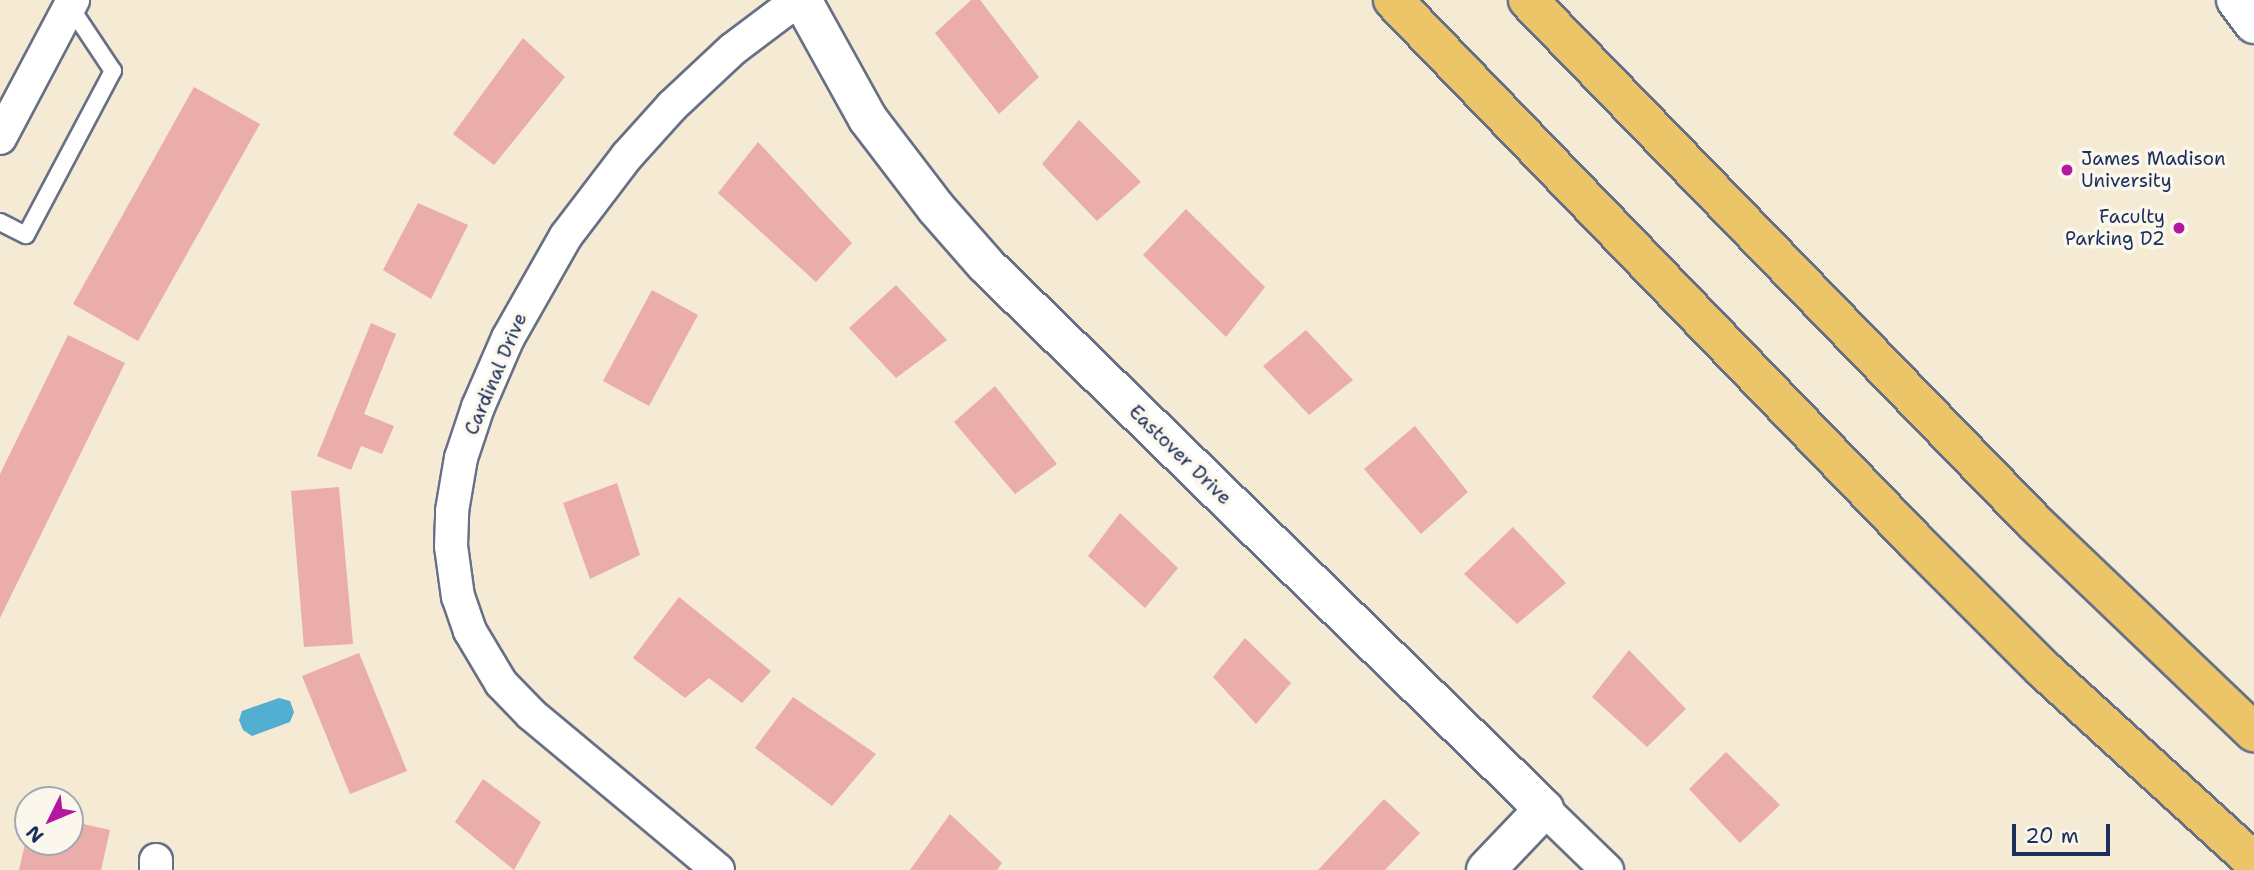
<!DOCTYPE html>
<style>
body{margin:0}
#map{position:relative;width:2254px;height:870px;overflow:hidden;background:#f5ead3;font-family:"Shantell Sans",sans-serif}
div>[style]{position:absolute}
.water>*{inset:0;background:#53afd1}
.building>*{inset:0;background:#eaada9}
.roads{filter:drop-shadow(2px 0 #677087) drop-shadow(-2px 0 #677087) drop-shadow(0 2px #677087) drop-shadow(0 -2px #677087)}
.service>*{height:16px;margin:-8px;padding:0 8px;transform-origin:8px;border-radius:8px;background:#fff}
.minor>*{height:32px;margin:-16px;padding:0 16px;transform-origin:16px;border-radius:16px;background:#fff}
.tertiary>*{height:38px;margin:-19px;padding:0 19px;transform-origin:19px;border-radius:19px;background:#fff}
.motorway>*{height:38px;margin:-19px;padding:0 19px;transform-origin:19px;border-radius:19px;background:#edc569}
.dots>*{width:19px;height:19px;translate:-50% -50%;box-sizing:border-box;border:4px solid #fbf7ec;border-radius:50%}
span{translate:-50% -50%;white-space:nowrap;text-align:center;line-height:1.15;-webkit-text-stroke:7px #fbf7ec;paint-order:stroke}
.poi-label{font-size:19px;color:#1b2f5e}
.left{translate:0 -50%;text-align:left}
.right{translate:-100% -50%;text-align:right}
.street-label{font-size:19px;color:#1b2f5e}
.north{position:absolute;left:14px;top:786px;width:70px;height:70px;box-sizing:border-box;background:#fbf7ec;border:2px solid #a1a7b3;border-radius:50%;rotate:227deg;font-size:19px;font-weight:700;line-height:28px;text-align:center;color:#1b2f5e}
.north::after{content:'';display:block;margin:auto;width:24px;height:32px;background:#b5179e;clip-path:polygon(50% 0,100% 100%,50% 72%,0 100%)}
.scale{position:absolute;left:2012px;top:824px;width:98px;height:32px;box-sizing:border-box;border:4px solid #1b2f5e;border-top:0;padding-left:9px;font-size:21px;line-height:24px;white-space:nowrap;color:#1b2f5e;-webkit-text-stroke:5px #fbf7ec;paint-order:stroke}
</style>
<div id="map">
<div class="water">
<i style="clip-path:polygon(279px 698px,290px 701px,294px 712px,290px 722px,252px 736px,243px 730px,239px 720px,242px 711px)"></i>
</div>
<div class="building">
<i style="clip-path:polygon(971px 0,980px 0,1039px 77px,999px 114px,935px 33px)"></i>
<i style="clip-path:polygon(523px 38px,565px 77px,494px 165px,453px 134px)"></i>
<i style="clip-path:polygon(194px 87px,260px 124px,138px 341px,73px 304px)"></i>
<i style="clip-path:polygon(1079px 120px,1141px 182px,1097px 221px,1042px 164px)"></i>
<i style="clip-path:polygon(758px 142px,852px 243px,816px 282px,718px 193px)"></i>
<i style="clip-path:polygon(418px 203px,468px 225px,431px 299px,383px 270px)"></i>
<i style="clip-path:polygon(1186px 209px,1265px 287px,1226px 337px,1143px 255px)"></i>
<i style="clip-path:polygon(896px 285px,947px 340px,896px 378px,849px 328px)"></i>
<i style="clip-path:polygon(652px 290px,698px 315px,649px 406px,603px 381px)"></i>
<i style="clip-path:polygon(371px 323px,396px 334px,364px 414px,394px 426px,382px 454px,361px 446px,351px 470px,317px 456px)"></i>
<i style="clip-path:polygon(1306px 330px,1353px 380px,1309px 415px,1263px 366px)"></i>
<i style="clip-path:polygon(68px 335px,125px 363px,0 618px,0 474px)"></i>
<i style="clip-path:polygon(995px 386px,1057px 464px,1015px 494px,954px 422px)"></i>
<i style="clip-path:polygon(1415px 426px,1468px 492px,1421px 534px,1364px 469px)"></i>
<i style="clip-path:polygon(617px 483px,640px 555px,590px 579px,563px 503px)"></i>
<i style="clip-path:polygon(339px 487px,353px 644px,304px 647px,291px 491px)"></i>
<i style="clip-path:polygon(1120px 513px,1178px 568px,1145px 608px,1088px 556px)"></i>
<i style="clip-path:polygon(1513px 527px,1566px 583px,1517px 624px,1464px 574px)"></i>
<i style="clip-path:polygon(679px 597px,771px 671px,742px 703px,709px 678px,685px 698px,633px 658px)"></i>
<i style="clip-path:polygon(1245px 638px,1291px 683px,1256px 724px,1213px 677px)"></i>
<i style="clip-path:polygon(1629px 650px,1686px 709px,1647px 747px,1592px 697px)"></i>
<i style="clip-path:polygon(359px 653px,407px 771px,350px 794px,302px 676px)"></i>
<i style="clip-path:polygon(793px 697px,876px 754px,832px 806px,755px 748px)"></i>
<i style="clip-path:polygon(1726px 752px,1780px 805px,1740px 843px,1689px 789px)"></i>
<i style="clip-path:polygon(483px 779px,541px 822px,514px 870px,455px 822px)"></i>
<i style="clip-path:polygon(1384px 799px,1420px 833px,1385px 870px,1318px 870px)"></i>
<i style="clip-path:polygon(950px 814px,1002px 863px,997px 870px,910px 870px)"></i>
<i style="clip-path:polygon(70px 821px,110px 830px,101px 870px,19px 870px,27px 835px,28px 842px,70px 842px)"></i>
</div>
<div class="roads">
<div class="service">
<i style="left:0;top:222px;width:29px;rotate:27deg"></i>
<i style="left:26px;top:235px;width:186px;rotate:-62.1deg"></i>
<i style="left:113px;top:71px;width:79px;rotate:-123.7deg"></i>
</div>
<div class="minor">
<i style="left:0;top:138px;width:156px;rotate:-62.1deg"></i>
<i style="left:1544px;top:809px;width:88px;rotate:44.1deg"></i>
<i style="left:156px;top:860px;width:10px;rotate:90deg"></i>
<i style="left:718px;top:870px;width:244px;rotate:-140.2deg"></i>
<i style="left:531px;top:714px;width:43px;rotate:-134.1deg"></i>
<i style="left:501px;top:683px;width:61px;rotate:-120.8deg"></i>
<i style="left:470px;top:631px;width:36px;rotate:-109deg"></i>
<i style="left:458px;top:597px;width:51px;rotate:-97.8deg"></i>
<i style="left:451px;top:546px;width:35px;rotate:-88deg"></i>
<i style="left:452px;top:511px;width:54px;rotate:-80.4deg"></i>
<i style="left:461px;top:458px;width:54px;rotate:-71.6deg"></i>
<i style="left:478px;top:407px;width:75px;rotate:-66.5deg"></i>
<i style="left:508px;top:338px;width:117px;rotate:-60.4deg"></i>
<i style="left:566px;top:236px;width:101px;rotate:-52.7deg"></i>
<i style="left:627px;top:156px;width:67px;rotate:-48deg"></i>
<i style="left:672px;top:106px;width:83px;rotate:-43.1deg"></i>
<i style="left:733px;top:49px;width:81px;rotate:-37deg"></i>
</div>
<div class="tertiary">
<i style="left:802px;top:0;width:136px;rotate:61deg"></i>
<i style="left:868px;top:119px;width:112px;rotate:52.6deg"></i>
<i style="left:936px;top:208px;width:76px;rotate:48.7deg"></i>
<i style="left:986px;top:265px;width:779px;rotate:44.27deg"></i>
<i style="left:1544px;top:809px;width:84px;rotate:133.6deg"></i>
<i style="left:2236px;top:0;width:30px;rotate:53deg"></i>
</div>
<div class="motorway">
<i style="left:1393px;top:0;width:752px;rotate:46.02deg"></i>
<i style="left:1915px;top:541px;width:181px;rotate:45deg"></i>
<i style="left:2043px;top:669px;width:286px;rotate:42.4deg"></i>
<i style="left:1528px;top:0;width:728px;rotate:45.89deg"></i>
<i style="left:2035px;top:523px;width:303px;rotate:43.7deg"></i>
</div>
</div>
<div class="dots">
<i style="left:2067px;top:170px;background:#b5179e"></i>
<i style="left:2179px;top:228px;background:#b5179e"></i>
</div>
<div class="poi-label">
<span class="left" style="left:2081px;top:170px">James Madison<br>University</span>
<span class="right" style="left:2165px;top:228px">Faculty<br>Parking D2</span>
</div>
<div class="street-label">
<span style="left:496px;top:374px;rotate:-67deg">Cardinal Drive</span>
<span style="left:1180px;top:455px;rotate:44deg">Eastover Drive</span>
</div>
<div class="north">N</div>
<div class="scale">20 m</div>
</div>
